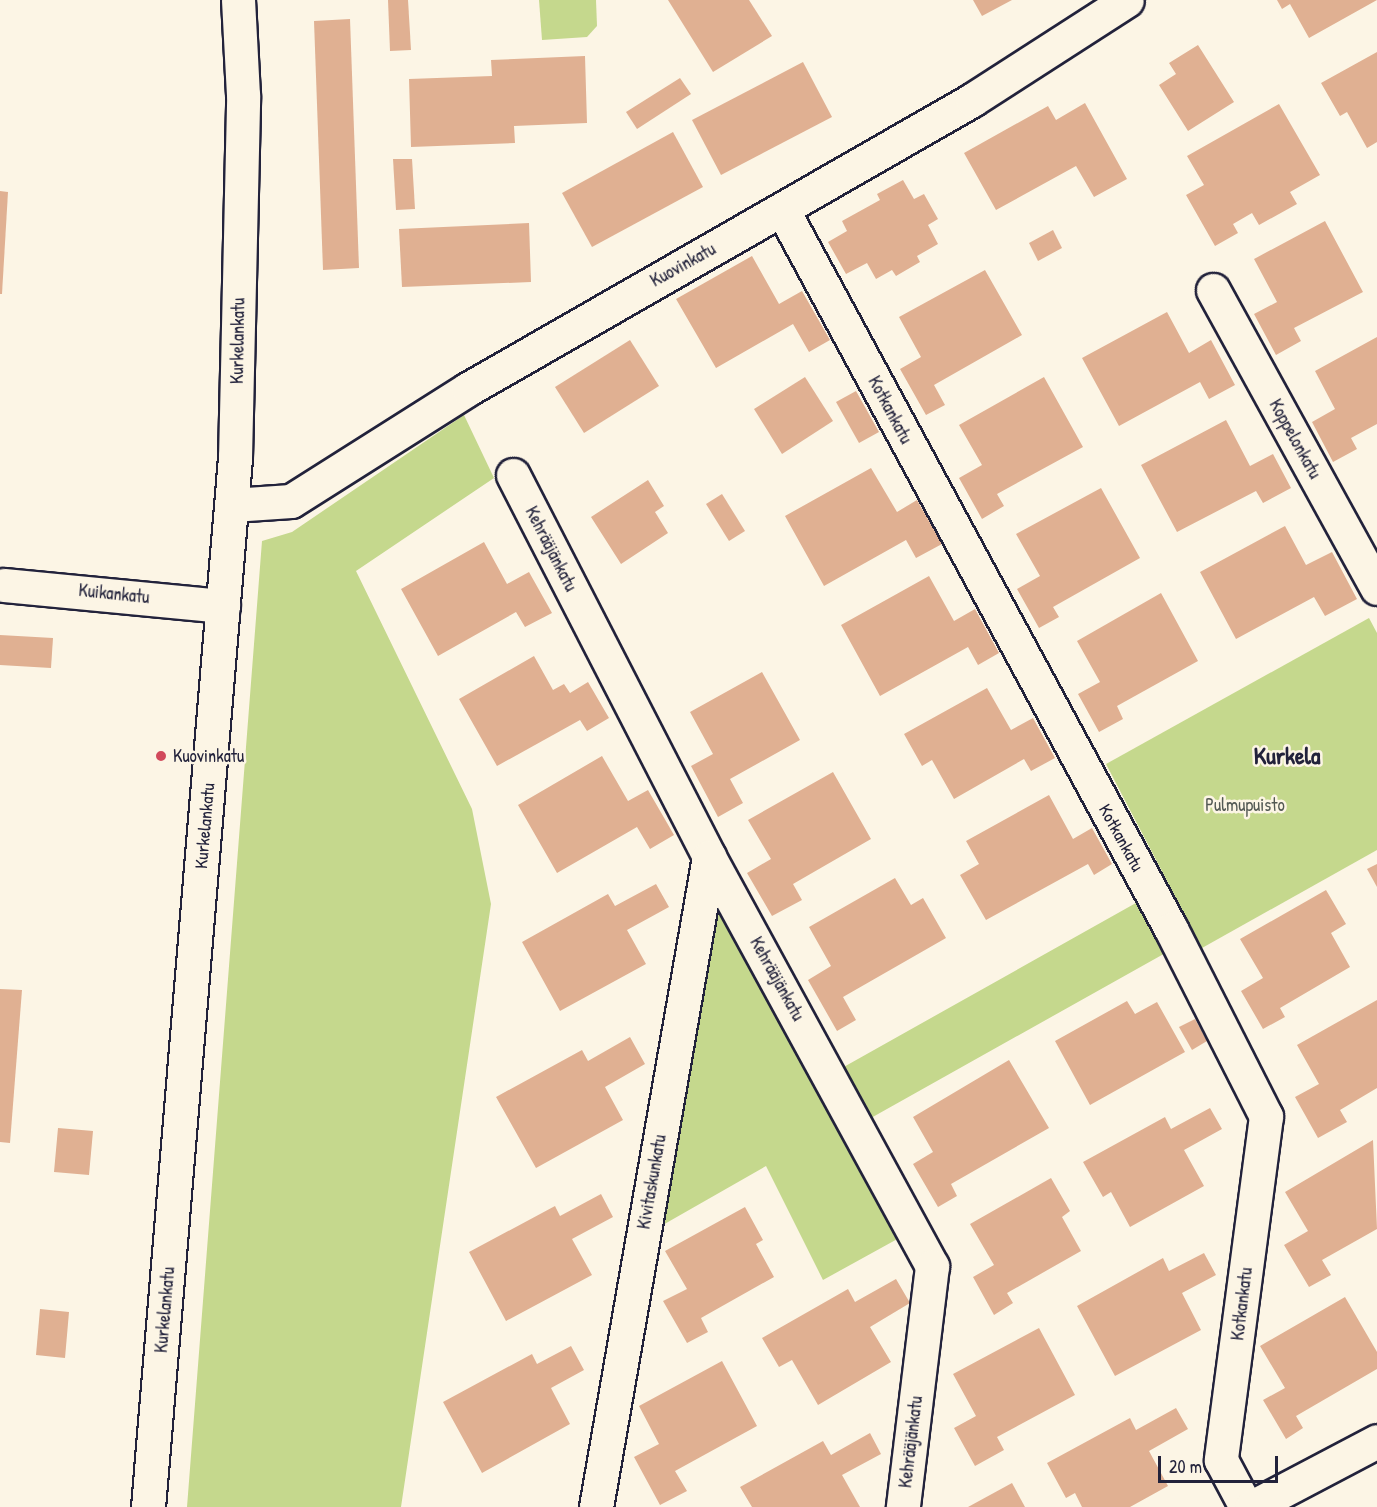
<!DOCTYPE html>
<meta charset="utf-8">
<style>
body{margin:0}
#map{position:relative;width:1377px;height:1507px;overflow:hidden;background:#fcf5e5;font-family:"Patrick Hand",sans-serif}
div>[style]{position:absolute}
.green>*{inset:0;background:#c5d88d}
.building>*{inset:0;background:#e0b092}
.roads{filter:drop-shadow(2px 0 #22223b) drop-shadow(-2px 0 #22223b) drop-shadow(0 2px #22223b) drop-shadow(0 -2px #22223b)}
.minor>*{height:33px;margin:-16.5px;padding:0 16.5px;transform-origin:16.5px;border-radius:16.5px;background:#fcf5e5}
.dots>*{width:16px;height:16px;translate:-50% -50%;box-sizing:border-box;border:3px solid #fcf5e5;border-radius:50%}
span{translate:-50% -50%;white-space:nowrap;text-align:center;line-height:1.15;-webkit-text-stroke:5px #fcf5e5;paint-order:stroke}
.street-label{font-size:18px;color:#22223b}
.poi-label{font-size:18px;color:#22223b}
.left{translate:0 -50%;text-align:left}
.park-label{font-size:18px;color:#535954}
.district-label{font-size:24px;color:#22223b;font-weight:700}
.scale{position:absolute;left:1158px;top:1456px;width:120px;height:27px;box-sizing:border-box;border:3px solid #22223b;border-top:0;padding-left:8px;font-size:18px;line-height:21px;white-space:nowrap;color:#22223b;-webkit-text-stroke:4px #fcf5e5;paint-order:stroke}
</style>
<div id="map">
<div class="green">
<i style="clip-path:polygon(539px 0,596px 0,597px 26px,587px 37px,542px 40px)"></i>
<i style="clip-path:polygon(464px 415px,494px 478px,356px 571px,472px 809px,491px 904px,401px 1507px,187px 1507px,262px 541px,292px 532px)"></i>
<i style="clip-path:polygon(1369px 618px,1377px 633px,1377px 850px,1202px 948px,1106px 764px)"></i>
<i style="clip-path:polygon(1143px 899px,1169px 951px,846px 1132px,901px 1237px,823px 1280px,766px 1166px,661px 1226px,716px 907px,817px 1082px)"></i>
</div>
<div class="building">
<i style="clip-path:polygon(388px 0,408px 0,411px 50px,390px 51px)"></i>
<i style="clip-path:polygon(668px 0,749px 0,772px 36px,713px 72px)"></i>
<i style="clip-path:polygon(973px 0,1012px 0,982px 16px)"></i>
<i style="clip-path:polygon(1277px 0,1377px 0,1309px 38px,1290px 4px,1282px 9px)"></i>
<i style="clip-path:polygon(350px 19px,359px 268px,323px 270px,314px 21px)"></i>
<i style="clip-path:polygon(1198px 45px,1234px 102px,1188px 131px,1159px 85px,1176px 74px,1169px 63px)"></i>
<i style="clip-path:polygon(1377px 52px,1377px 142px,1367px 148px,1347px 112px,1340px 116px,1321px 83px)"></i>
<i style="clip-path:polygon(585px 56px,587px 123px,514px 126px,515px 143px,411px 147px,409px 79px,492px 76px,491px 60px)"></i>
<i style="clip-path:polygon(803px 62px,832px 117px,721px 175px,692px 120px)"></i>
<i style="clip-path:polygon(680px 78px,691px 94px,637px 129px,626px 112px)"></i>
<i style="clip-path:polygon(1085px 103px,1127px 179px,1094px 197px,1076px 166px,996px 210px,964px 153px,1048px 106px,1056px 120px)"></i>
<i style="clip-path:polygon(1279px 104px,1320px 175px,1290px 192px,1297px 204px,1259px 225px,1252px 213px,1233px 224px,1238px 233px,1215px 246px,1186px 195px,1204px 185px,1187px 156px)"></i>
<i style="clip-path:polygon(673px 132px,703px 187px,592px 247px,562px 193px)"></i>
<i style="clip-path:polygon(393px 159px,412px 159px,415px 209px,396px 210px)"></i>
<i style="clip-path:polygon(903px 180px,914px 199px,924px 194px,938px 219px,928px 225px,938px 244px,917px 256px,920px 262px,896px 276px,892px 270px,876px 279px,867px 263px,846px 274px,828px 242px,847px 231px,842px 221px,880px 200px,877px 194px)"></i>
<i style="clip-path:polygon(0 191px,8px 192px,2px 294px,0 294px)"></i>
<i style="clip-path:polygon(1325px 221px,1363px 292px,1294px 328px,1301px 341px,1276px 355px,1254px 314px,1277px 302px,1254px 259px)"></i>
<i style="clip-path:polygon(529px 223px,531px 282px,402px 287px,399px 229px)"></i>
<i style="clip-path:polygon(1053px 230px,1062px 248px,1038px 261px,1029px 243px)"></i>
<i style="clip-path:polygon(752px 256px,779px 304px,802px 291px,830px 340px,809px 352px,793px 324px,716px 368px,676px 299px)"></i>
<i style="clip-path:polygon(985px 270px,1022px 335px,934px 385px,945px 405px,926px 415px,900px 369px,921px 357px,899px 317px)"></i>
<i style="clip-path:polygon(1167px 312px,1189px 353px,1211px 340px,1235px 385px,1209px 399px,1200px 382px,1119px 426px,1082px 358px)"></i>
<i style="clip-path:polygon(1377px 337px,1377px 424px,1351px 438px,1357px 449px,1333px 462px,1312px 422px,1335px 409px,1315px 371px)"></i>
<i style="clip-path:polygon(630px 340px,659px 386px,584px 433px,555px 387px)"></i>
<i style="clip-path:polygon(805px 377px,833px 421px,782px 454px,754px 409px)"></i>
<i style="clip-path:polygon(1044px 377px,1083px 447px,997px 494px,1004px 506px,982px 519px,959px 478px,982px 465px,959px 425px)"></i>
<i style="clip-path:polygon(856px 391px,879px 432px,859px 443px,836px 402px)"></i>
<i style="clip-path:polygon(1226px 420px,1250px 466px,1273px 454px,1291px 488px,1263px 503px,1256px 491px,1177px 532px,1141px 465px)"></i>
<i style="clip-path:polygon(871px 468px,897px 512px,917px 500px,942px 544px,916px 558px,906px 540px,824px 586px,785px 516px)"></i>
<i style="clip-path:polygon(648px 480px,664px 506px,655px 512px,668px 533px,621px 564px,591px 517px)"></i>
<i style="clip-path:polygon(1101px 488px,1140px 558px,1053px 607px,1059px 617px,1039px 628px,1017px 589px,1040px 576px,1016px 534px)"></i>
<i style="clip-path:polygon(722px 494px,745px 531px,729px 541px,706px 504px)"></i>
<i style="clip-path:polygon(1285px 526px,1306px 565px,1332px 552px,1357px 599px,1325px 616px,1314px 597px,1236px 639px,1200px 572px)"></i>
<i style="clip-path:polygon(484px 542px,507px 584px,529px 572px,552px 613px,525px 627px,516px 612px,438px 656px,401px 589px)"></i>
<i style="clip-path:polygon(929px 576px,954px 621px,975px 609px,999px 653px,978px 665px,968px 647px,880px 696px,841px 625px)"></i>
<i style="clip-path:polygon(1161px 593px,1198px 661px,1117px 706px,1123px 719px,1099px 732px,1078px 694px,1100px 682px,1077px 641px)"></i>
<i style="clip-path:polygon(0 635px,53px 638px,51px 668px,0 665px)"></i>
<i style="clip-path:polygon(534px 656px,553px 690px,564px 684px,570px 693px,588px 682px,609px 718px,587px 731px,580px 720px,497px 766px,459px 699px)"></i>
<i style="clip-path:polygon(762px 672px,800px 740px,730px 779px,743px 803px,718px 817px,691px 766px,713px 754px,690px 712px)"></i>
<i style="clip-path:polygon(987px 688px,1011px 730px,1033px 718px,1055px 758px,1031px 771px,1024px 759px,954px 799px,932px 760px,922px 766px,904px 734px)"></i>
<i style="clip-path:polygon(602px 756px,628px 801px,648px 790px,674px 835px,650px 849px,637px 827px,557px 873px,518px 805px)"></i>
<i style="clip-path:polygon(833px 772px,871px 839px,793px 884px,802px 900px,772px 916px,747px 873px,771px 859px,748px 820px)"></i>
<i style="clip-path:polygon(1049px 795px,1073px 839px,1092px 828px,1112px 864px,1094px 875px,1088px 864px,986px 920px,960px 875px,979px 864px,966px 841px)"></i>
<i style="clip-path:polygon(1377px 864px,1377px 887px,1367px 869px)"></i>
<i style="clip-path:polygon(895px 878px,911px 905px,923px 898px,946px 938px,843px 997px,856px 1020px,837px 1031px,808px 980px,831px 966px,809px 927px)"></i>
<i style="clip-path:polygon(656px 884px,669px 907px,627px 930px,646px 964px,560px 1011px,522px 942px,608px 894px,615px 906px)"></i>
<i style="clip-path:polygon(1326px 890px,1346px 924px,1331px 933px,1350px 967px,1280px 1008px,1285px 1017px,1263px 1029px,1241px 991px,1263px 978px,1240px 939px)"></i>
<i style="clip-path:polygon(0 989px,22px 990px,10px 1143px,0 1142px)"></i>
<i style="clip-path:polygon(1377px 1000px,1377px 1088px,1340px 1110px,1347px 1122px,1318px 1138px,1295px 1097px,1319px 1084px,1297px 1045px)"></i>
<i style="clip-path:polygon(1127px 1001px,1135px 1014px,1157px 1002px,1185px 1052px,1090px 1105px,1055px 1041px)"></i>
<i style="clip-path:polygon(1195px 1019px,1207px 1041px,1192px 1050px,1179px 1027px)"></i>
<i style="clip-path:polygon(630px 1037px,645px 1064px,605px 1087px,623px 1120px,536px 1168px,496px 1097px,582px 1050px,588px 1061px)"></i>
<i style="clip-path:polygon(1009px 1060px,1049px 1128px,951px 1184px,957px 1196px,938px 1207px,913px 1164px,933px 1152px,913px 1117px)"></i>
<i style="clip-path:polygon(1210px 1108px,1222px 1129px,1184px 1150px,1204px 1186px,1130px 1227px,1111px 1192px,1103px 1197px,1083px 1162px,1165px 1117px,1171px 1129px)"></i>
<i style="clip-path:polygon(58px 1128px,93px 1131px,89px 1175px,54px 1172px)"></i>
<i style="clip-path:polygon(1373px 1140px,1377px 1229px,1322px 1260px,1331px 1275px,1309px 1287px,1284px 1245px,1308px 1231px,1285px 1192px)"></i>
<i style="clip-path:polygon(1051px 1178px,1070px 1211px,1062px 1217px,1081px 1251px,1007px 1293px,1013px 1303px,994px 1315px,973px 1277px,994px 1265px,970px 1224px)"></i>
<i style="clip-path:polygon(601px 1194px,613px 1217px,572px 1239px,592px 1275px,506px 1321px,469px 1252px,555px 1206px,560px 1216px)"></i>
<i style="clip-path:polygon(745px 1207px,763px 1240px,756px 1244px,774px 1277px,701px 1318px,708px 1332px,687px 1343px,663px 1301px,687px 1289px,665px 1251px)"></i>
<i style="clip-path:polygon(1204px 1253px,1216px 1275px,1182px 1293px,1201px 1330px,1115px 1376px,1077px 1306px,1163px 1258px,1169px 1271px)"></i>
<i style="clip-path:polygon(896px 1279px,910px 1303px,870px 1327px,891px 1362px,818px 1405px,792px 1360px,779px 1367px,762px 1338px,848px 1289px,855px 1302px)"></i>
<i style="clip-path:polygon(1345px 1297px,1377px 1352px,1377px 1369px,1296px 1416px,1303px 1428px,1286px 1439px,1263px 1400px,1285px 1388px,1260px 1346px)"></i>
<i style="clip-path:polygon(40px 1309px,69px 1312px,65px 1358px,36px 1355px)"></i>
<i style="clip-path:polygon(1039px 1328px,1075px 1395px,997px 1437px,1004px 1450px,975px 1466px,954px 1428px,976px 1416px,953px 1374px)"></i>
<i style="clip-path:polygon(571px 1346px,584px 1370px,551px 1388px,570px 1424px,482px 1473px,443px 1402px,532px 1354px,537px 1364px)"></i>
<i style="clip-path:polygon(722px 1361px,757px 1426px,675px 1471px,687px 1491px,660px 1505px,634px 1457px,659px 1444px,639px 1406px)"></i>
<i style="clip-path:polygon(1176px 1408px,1188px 1429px,1149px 1451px,1168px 1486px,1130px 1507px,1082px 1507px,1075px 1493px,1066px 1498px,1047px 1463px,1130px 1418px,1136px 1430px)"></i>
<i style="clip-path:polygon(870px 1433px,881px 1454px,842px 1475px,860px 1507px,752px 1507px,740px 1487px,823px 1441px,831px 1455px)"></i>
<i style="clip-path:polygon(1012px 1483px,1025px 1507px,968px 1507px)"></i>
</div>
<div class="roads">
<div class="minor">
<i style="left:782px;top:209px;width:818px;rotate:61.62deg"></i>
<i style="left:1171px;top:929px;width:210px;rotate:63.1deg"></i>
<i style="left:1266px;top:1116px;width:347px;rotate:97.5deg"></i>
<i style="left:1221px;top:1460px;width:53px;rotate:62deg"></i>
<i style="left:1213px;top:290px;width:340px;rotate:61.2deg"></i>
<i style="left:513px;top:475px;width:429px;rotate:62.8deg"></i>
<i style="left:709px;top:857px;width:466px;rotate:61.4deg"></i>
<i style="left:932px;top:1266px;width:243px;rotate:96.9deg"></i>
<i style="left:232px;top:505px;width:59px;rotate:-3.9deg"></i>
<i style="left:291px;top:501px;width:209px;rotate:-32.3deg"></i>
<i style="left:468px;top:389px;width:581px;rotate:-29.83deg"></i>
<i style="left:972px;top:100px;width:184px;rotate:-32.8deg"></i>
<i style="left:4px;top:585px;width:220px;rotate:5.5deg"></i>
<i style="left:148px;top:1507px;width:1053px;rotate:-85.26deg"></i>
<i style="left:235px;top:458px;width:363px;rotate:-88.7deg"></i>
<i style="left:243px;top:95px;width:95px;rotate:-93deg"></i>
<i style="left:596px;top:1507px;width:660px;rotate:-80.14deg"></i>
<i style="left:1252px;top:1507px;width:141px;rotate:-27.8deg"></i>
</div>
</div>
<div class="dots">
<i style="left:161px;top:756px;background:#d1495b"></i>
</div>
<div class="street-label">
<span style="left:683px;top:265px;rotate:-29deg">Kuovinkatu</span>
<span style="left:238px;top:341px;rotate:-89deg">Kurkelankatu</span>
<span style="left:890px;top:410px;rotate:62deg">Kotkankatu</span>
<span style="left:1295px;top:439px;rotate:61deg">Koppelonkatu</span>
<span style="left:551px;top:549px;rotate:63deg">Kehrääjänkatu</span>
<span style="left:114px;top:594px;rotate:6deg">Kuikankatu</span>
<span style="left:205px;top:826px;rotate:-85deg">Kurkelankatu</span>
<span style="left:1121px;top:838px;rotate:61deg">Kotkankatu</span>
<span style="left:777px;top:979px;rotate:61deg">Kehrääjänkatu</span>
<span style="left:652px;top:1182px;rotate:-80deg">Kivitaskunkatu</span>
<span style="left:1242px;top:1304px;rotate:-83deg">Kotkankatu</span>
<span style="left:165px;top:1310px;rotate:-85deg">Kurkelankatu</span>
<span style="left:911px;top:1442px;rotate:-83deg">Kehrääjänkatu</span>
</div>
<div class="poi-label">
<span class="left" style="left:173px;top:756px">Kuovinkatu</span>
</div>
<div class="park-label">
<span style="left:1245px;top:805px">Pulmupuisto</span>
</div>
<div class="district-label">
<span style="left:1287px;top:756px">Kurkela</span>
</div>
<div class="scale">20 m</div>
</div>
